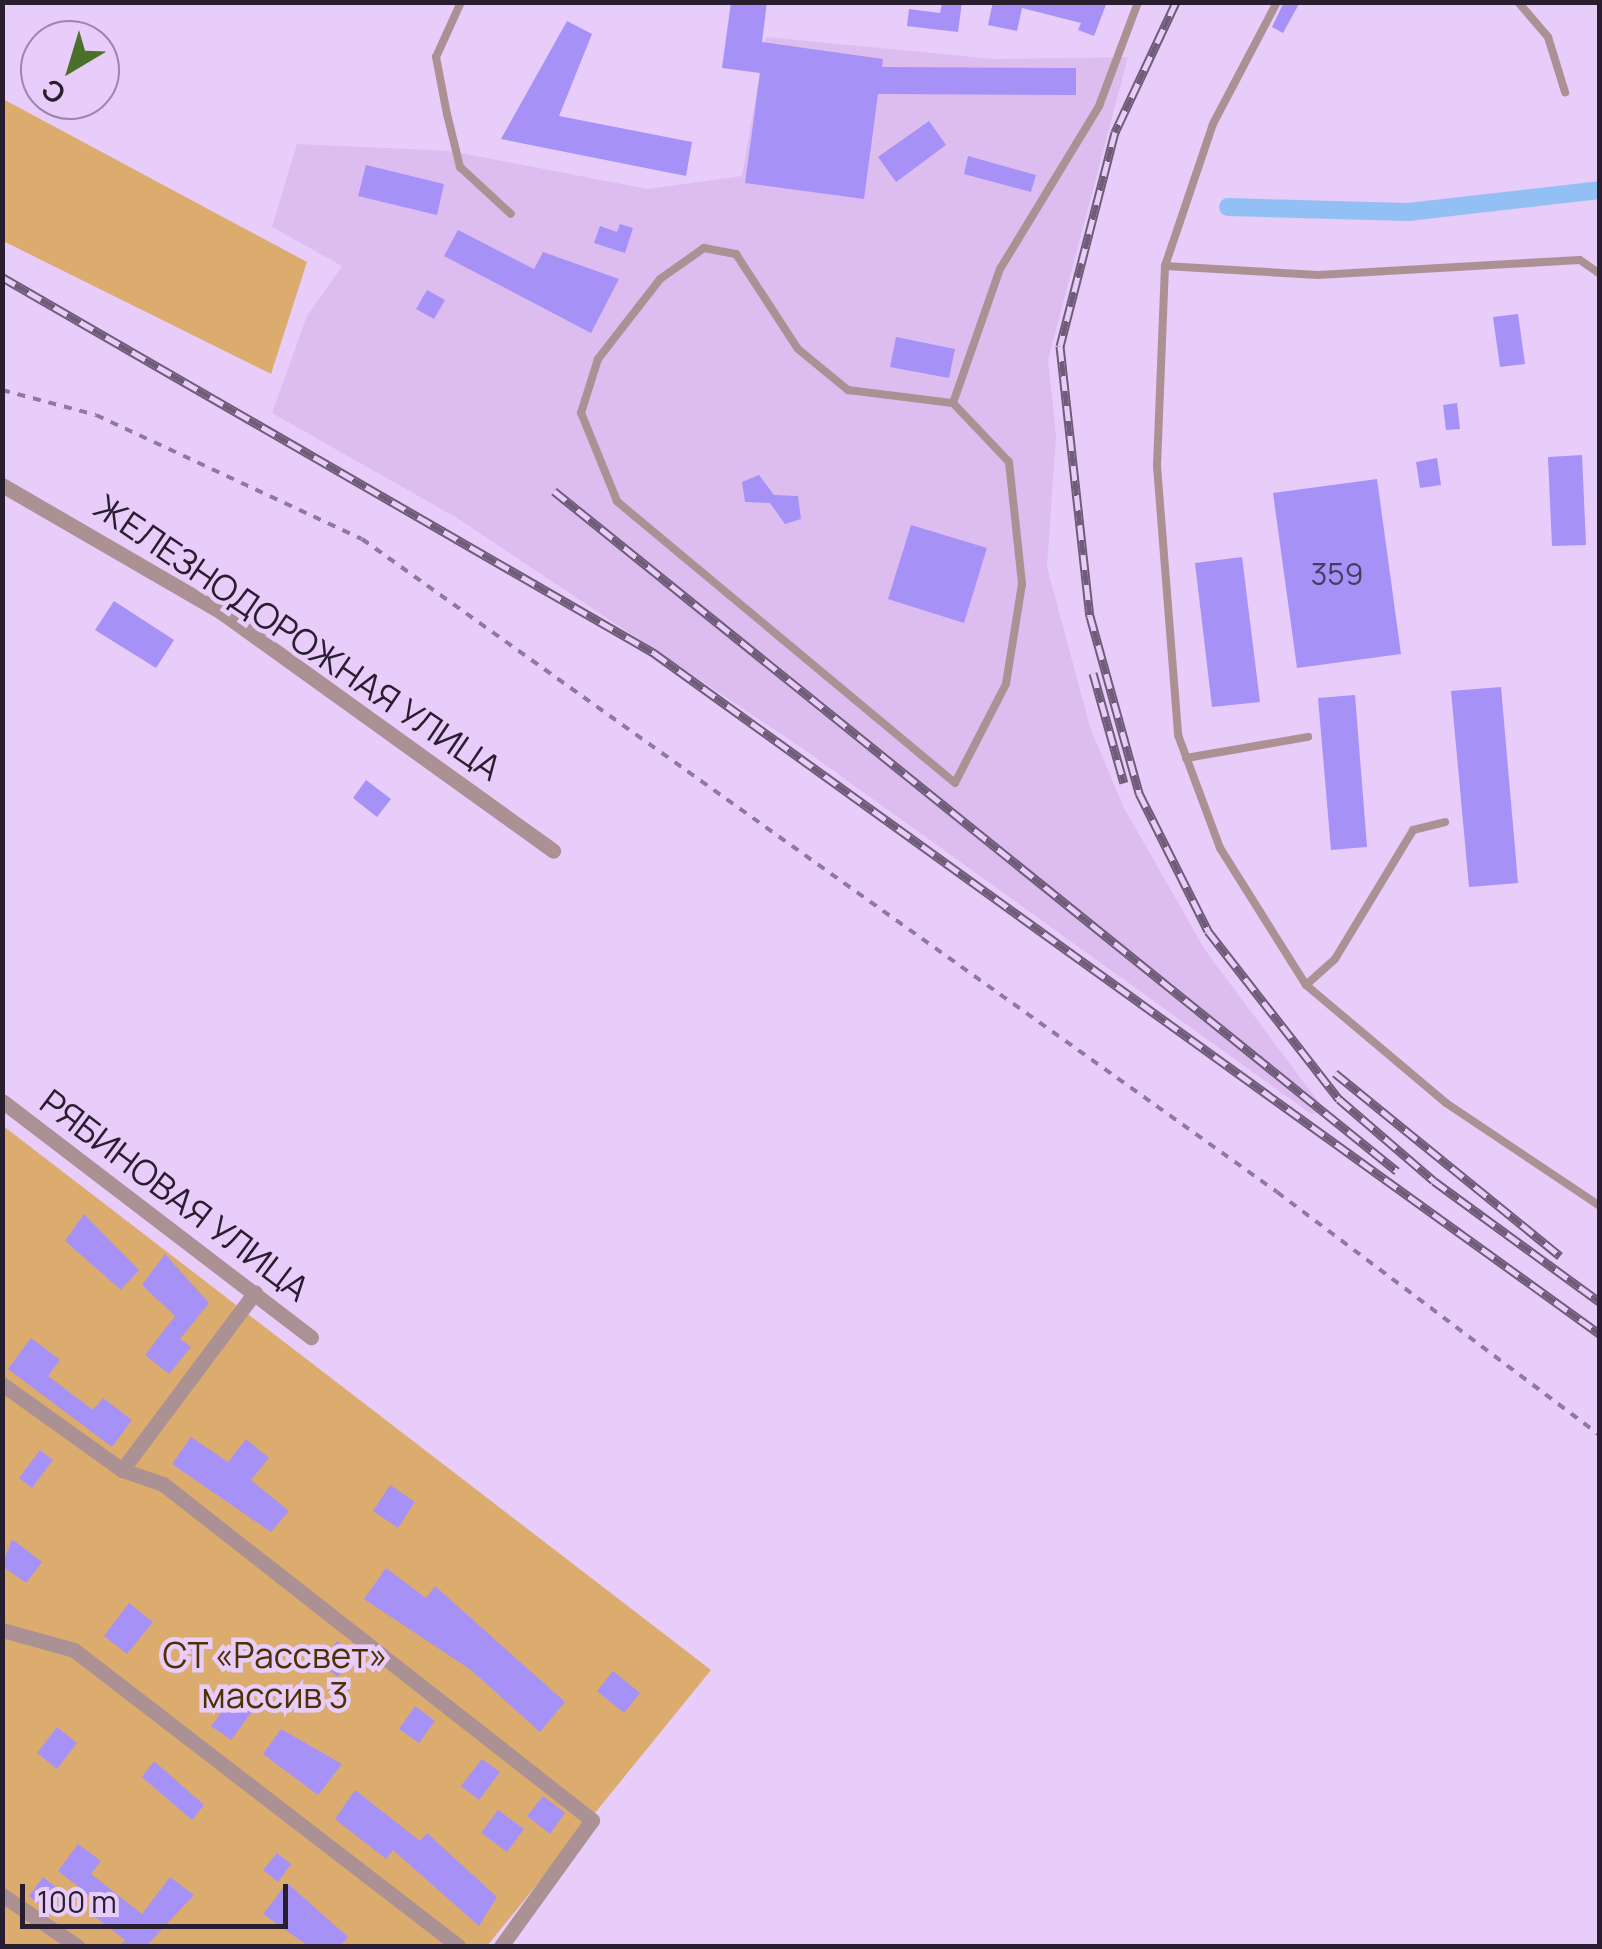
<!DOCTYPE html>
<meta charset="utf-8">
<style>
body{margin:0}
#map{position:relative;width:1602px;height:1949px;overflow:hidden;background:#e8ccfa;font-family:Manrope,sans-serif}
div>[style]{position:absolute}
.built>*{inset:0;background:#ddbdf0}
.green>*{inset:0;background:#dcac6f}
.canal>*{height:18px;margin:-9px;padding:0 9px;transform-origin:9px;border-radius:9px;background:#93c0f4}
.building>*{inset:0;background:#a691f7}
.path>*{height:4px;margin-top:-2px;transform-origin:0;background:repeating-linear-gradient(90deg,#8e7a9b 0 8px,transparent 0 16px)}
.lane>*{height:8px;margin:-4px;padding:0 4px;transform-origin:4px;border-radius:4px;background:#ab9194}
.street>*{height:15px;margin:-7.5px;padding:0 7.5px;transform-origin:7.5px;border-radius:7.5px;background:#ab9194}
.rail>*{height:9px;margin-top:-4.5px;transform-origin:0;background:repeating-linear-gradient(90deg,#e8ccfa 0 15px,#6e5c78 0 30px);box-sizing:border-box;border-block:2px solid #6e5c78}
span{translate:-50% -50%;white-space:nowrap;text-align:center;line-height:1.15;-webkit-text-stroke:9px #e8ccfa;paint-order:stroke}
.number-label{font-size:30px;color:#483b61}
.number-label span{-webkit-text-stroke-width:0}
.street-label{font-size:35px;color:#291e2f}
.park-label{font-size:35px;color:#4d2f01}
.frame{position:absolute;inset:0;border:5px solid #291e2f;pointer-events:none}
.north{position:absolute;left:20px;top:20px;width:100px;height:100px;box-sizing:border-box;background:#e8ccfa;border:2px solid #9c86a9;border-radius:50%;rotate:218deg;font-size:28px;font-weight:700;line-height:40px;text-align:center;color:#291e2f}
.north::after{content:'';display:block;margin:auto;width:35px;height:45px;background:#4b7029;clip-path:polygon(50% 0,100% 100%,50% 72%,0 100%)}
.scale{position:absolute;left:20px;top:1884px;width:268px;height:45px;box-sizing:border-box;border:5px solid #291e2f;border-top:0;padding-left:12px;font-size:30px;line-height:35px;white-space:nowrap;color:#291e2f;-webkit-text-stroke:8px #e8ccfa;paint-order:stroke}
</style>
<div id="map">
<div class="built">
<i style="clip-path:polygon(766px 37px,994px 59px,1128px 57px,1048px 360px,1056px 435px,1047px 567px,1090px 727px,1123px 806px,1205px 950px,1326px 1112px,1311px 1114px,802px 748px,457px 518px,272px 413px,307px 316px,342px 266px,272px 227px,297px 144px,451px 151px,647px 189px,742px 176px)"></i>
</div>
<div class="green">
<i style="clip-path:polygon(3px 99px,307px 262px,271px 374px,3px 241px)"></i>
<i style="clip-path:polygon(2px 1125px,711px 1670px,487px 1946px,3px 1946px)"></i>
</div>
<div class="canal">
<i style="left:1228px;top:207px;width:180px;rotate:1.6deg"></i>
<i style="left:1408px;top:212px;width:193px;rotate:-6.5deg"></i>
</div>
<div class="building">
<i style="clip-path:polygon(731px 2px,767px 2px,762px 42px,883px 59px,882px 67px,1076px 68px,1076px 95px,878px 94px,864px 199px,745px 183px,760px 73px,722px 68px)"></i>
<i style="clip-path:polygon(942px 2px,962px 2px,958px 32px,907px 26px,909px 9px,940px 13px)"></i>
<i style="clip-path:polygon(993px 2px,1107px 2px,1094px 36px,1078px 30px,1081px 23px,1022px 8px,1017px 31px,988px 25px)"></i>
<i style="clip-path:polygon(1284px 2px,1300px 2px,1283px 33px,1272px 27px)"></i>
<i style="clip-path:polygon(567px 21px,592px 34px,559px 116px,692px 142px,686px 176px,501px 139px)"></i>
<i style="clip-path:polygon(929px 121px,946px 145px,896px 182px,878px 157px)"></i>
<i style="clip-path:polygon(968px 156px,1036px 175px,1031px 192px,964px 174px)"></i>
<i style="clip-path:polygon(366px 165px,444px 184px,437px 215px,358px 196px)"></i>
<i style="clip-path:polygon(620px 224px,633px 228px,625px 253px,594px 243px,600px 226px,617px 232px)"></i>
<i style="clip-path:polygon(458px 230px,534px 269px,543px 252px,619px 279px,591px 333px,444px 256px)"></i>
<i style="clip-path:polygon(427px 290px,445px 300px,434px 319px,416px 309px)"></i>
<i style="clip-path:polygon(1518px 314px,1525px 364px,1500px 367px,1493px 317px)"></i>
<i style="clip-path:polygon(896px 337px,955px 349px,949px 378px,890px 367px)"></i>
<i style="clip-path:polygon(1457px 403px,1460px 429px,1446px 430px,1443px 405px)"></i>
<i style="clip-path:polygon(1582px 455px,1586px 545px,1552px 546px,1548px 457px)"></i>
<i style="clip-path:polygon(1437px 458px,1441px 485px,1420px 488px,1416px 462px)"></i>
<i style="clip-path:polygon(759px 475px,774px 495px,798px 496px,801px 519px,785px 524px,770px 503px,745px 502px,742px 482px)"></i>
<i style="clip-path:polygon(1377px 479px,1401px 654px,1297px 668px,1273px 493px)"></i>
<i style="clip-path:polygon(911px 525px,987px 548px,964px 623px,888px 599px)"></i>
<i style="clip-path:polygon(1242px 557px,1260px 702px,1212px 707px,1195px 563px)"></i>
<i style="clip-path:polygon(114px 601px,174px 640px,156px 668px,95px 630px)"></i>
<i style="clip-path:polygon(1501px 687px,1518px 883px,1469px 887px,1451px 691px)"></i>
<i style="clip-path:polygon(1355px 695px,1367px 847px,1331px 850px,1318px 698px)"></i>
<i style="clip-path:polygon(366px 780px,391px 799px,377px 817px,353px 798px)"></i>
<i style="clip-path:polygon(84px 1214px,139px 1270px,121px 1290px,65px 1241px)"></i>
<i style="clip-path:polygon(165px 1254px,209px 1303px,180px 1339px,191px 1347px,169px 1374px,145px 1355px,175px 1316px,142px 1285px)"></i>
<i style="clip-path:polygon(31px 1338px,60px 1360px,48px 1376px,93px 1410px,103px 1398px,132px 1420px,112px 1447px,8px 1369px)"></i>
<i style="clip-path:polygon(191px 1437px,228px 1462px,246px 1439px,269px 1458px,251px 1480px,289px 1511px,271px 1532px,172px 1464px)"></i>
<i style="clip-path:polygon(40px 1450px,53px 1460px,32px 1488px,19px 1478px)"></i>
<i style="clip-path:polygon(390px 1485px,415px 1502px,398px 1528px,373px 1511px)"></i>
<i style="clip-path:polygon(12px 1539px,42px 1562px,26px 1583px,2px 1566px)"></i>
<i style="clip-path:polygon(386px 1568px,426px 1598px,435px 1586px,565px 1702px,540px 1732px,471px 1670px,364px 1599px)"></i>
<i style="clip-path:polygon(129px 1603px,153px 1622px,127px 1654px,104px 1636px)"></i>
<i style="clip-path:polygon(337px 1641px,355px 1655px,338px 1677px,320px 1663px)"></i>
<i style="clip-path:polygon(613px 1671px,640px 1693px,624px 1713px,597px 1691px)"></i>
<i style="clip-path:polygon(235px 1694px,254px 1709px,231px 1740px,211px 1726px)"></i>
<i style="clip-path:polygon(415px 1706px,435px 1721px,419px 1743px,399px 1729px)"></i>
<i style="clip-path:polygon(57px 1727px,77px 1743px,57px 1769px,37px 1753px)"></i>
<i style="clip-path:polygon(281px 1729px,342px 1764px,318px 1795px,263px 1754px)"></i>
<i style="clip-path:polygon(482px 1759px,500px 1772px,479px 1800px,461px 1786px)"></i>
<i style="clip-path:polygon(154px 1761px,204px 1805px,192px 1820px,142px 1777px)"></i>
<i style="clip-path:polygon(355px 1790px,420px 1841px,427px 1833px,497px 1897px,479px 1926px,393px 1850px,386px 1859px,335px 1819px)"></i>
<i style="clip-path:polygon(543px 1796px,565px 1813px,550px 1834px,527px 1816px)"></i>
<i style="clip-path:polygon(498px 1810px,524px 1829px,507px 1852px,481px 1833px)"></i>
<i style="clip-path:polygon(78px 1844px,101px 1861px,91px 1874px,142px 1914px,170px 1877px,194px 1895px,146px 1946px,120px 1946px,125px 1940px,90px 1913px,98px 1902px,58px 1871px)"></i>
<i style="clip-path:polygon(277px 1853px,291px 1864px,278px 1882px,263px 1870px)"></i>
<i style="clip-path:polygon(43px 1877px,56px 1887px,42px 1906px,29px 1896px)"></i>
<i style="clip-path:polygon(287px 1883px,348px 1937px,340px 1946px,308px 1946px,263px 1914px)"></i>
</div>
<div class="path">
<i style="left:2px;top:390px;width:97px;rotate:14.9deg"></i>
<i style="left:96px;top:415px;width:293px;rotate:25deg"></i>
<i style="left:362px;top:539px;width:1124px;rotate:35.51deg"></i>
<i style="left:1277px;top:1192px;width:404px;rotate:37deg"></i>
</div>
<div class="lane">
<i style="left:461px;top:2px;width:60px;rotate:114.4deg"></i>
<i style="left:436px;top:57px;width:58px;rotate:79.1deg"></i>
<i style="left:447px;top:114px;width:55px;rotate:76.2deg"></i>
<i style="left:460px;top:167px;width:69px;rotate:42.7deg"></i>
<i style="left:1277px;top:2px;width:138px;rotate:117.7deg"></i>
<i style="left:1213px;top:124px;width:150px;rotate:108.7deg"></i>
<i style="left:1165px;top:266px;width:200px;rotate:92.3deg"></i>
<i style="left:1157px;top:466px;width:270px;rotate:85.5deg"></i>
<i style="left:1178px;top:735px;width:121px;rotate:69.6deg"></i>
<i style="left:1220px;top:848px;width:162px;rotate:57.9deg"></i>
<i style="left:1306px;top:985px;width:183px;rotate:40.1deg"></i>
<i style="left:1446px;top:1103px;width:185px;rotate:33.8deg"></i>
<i style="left:1518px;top:2px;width:46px;rotate:49.4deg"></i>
<i style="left:1548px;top:37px;width:58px;rotate:72.8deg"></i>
<i style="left:1165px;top:266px;width:153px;rotate:3.4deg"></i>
<i style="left:1318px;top:275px;width:262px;rotate:-3.3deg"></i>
<i style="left:1580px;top:260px;width:24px;rotate:35deg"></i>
<i style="left:953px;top:403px;width:81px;rotate:46.5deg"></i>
<i style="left:1009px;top:462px;width:123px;rotate:83.9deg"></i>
<i style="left:1022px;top:584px;width:101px;rotate:99.1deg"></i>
<i style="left:1006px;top:684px;width:111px;rotate:117.3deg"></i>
<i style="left:955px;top:783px;width:440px;rotate:-140.2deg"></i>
<i style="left:617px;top:501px;width:95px;rotate:-112.2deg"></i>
<i style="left:581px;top:413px;width:57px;rotate:-72.5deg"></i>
<i style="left:598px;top:359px;width:101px;rotate:-52.2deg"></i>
<i style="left:660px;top:279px;width:54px;rotate:-35.2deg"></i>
<i style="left:704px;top:248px;width:33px;rotate:11deg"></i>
<i style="left:736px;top:254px;width:113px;rotate:56.9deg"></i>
<i style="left:798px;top:349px;width:65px;rotate:39.4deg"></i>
<i style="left:848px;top:390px;width:106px;rotate:7.1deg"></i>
<i style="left:953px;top:403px;width:142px;rotate:-70.7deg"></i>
<i style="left:1000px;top:269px;width:191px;rotate:-58.7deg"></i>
<i style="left:1099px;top:106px;width:111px;rotate:-69.4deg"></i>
<i style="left:1186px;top:758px;width:124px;rotate:-9.8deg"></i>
<i style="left:1306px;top:985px;width:39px;rotate:-42deg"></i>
<i style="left:1335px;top:959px;width:151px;rotate:-58.8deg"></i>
<i style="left:1413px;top:830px;width:33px;rotate:-14deg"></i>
</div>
<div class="street">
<i style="left:2px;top:485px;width:253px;rotate:30.1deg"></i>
<i style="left:221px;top:612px;width:409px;rotate:35.7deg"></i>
<i style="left:2px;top:1101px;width:389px;rotate:37.4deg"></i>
<i style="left:2px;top:1384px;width:148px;rotate:35.6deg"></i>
<i style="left:122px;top:1470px;width:222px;rotate:-53.2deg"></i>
<i style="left:122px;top:1470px;width:43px;rotate:18.9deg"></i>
<i style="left:163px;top:1484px;width:545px;rotate:38.07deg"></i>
<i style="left:592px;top:1820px;width:155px;rotate:125.8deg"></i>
<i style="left:2px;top:1630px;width:75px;rotate:15.5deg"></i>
<i style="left:74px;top:1650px;width:485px;rotate:37.6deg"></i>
<i style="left:2px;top:1895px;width:91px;rotate:34.2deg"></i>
</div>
<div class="rail">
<i style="left:1176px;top:2px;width:144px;rotate:115.1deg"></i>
<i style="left:1115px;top:132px;width:221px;rotate:104.4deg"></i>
<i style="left:1060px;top:346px;width:272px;rotate:83.7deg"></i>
<i style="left:1090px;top:616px;width:184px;rotate:74.5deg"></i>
<i style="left:1139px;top:793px;width:154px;rotate:63.4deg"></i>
<i style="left:1208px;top:931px;width:213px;rotate:52.1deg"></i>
<i style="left:1339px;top:1099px;width:125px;rotate:40.8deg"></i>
<i style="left:1434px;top:1181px;width:205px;rotate:36.1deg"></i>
<i style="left:2px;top:277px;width:753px;rotate:29.97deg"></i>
<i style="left:654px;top:653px;width:1166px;rotate:35.75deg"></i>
<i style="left:554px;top:491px;width:1083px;rotate:38.89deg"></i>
<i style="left:1093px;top:673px;width:114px;rotate:74.3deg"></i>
<i style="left:1335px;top:1073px;width:290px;rotate:39.1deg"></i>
</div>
<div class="number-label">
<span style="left:1337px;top:574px">359</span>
</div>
<div class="street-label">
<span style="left:298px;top:637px;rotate:34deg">ЖЕЛЕЗНОДОРОЖНАЯ УЛИЦА</span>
<span style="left:175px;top:1195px;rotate:37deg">РЯБИНОВАЯ УЛИЦА</span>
</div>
<div class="park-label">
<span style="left:275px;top:1675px">СТ «Рассвет»<br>массив 3</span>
</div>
<div class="frame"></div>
<div class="north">С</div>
<div class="scale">100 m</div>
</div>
